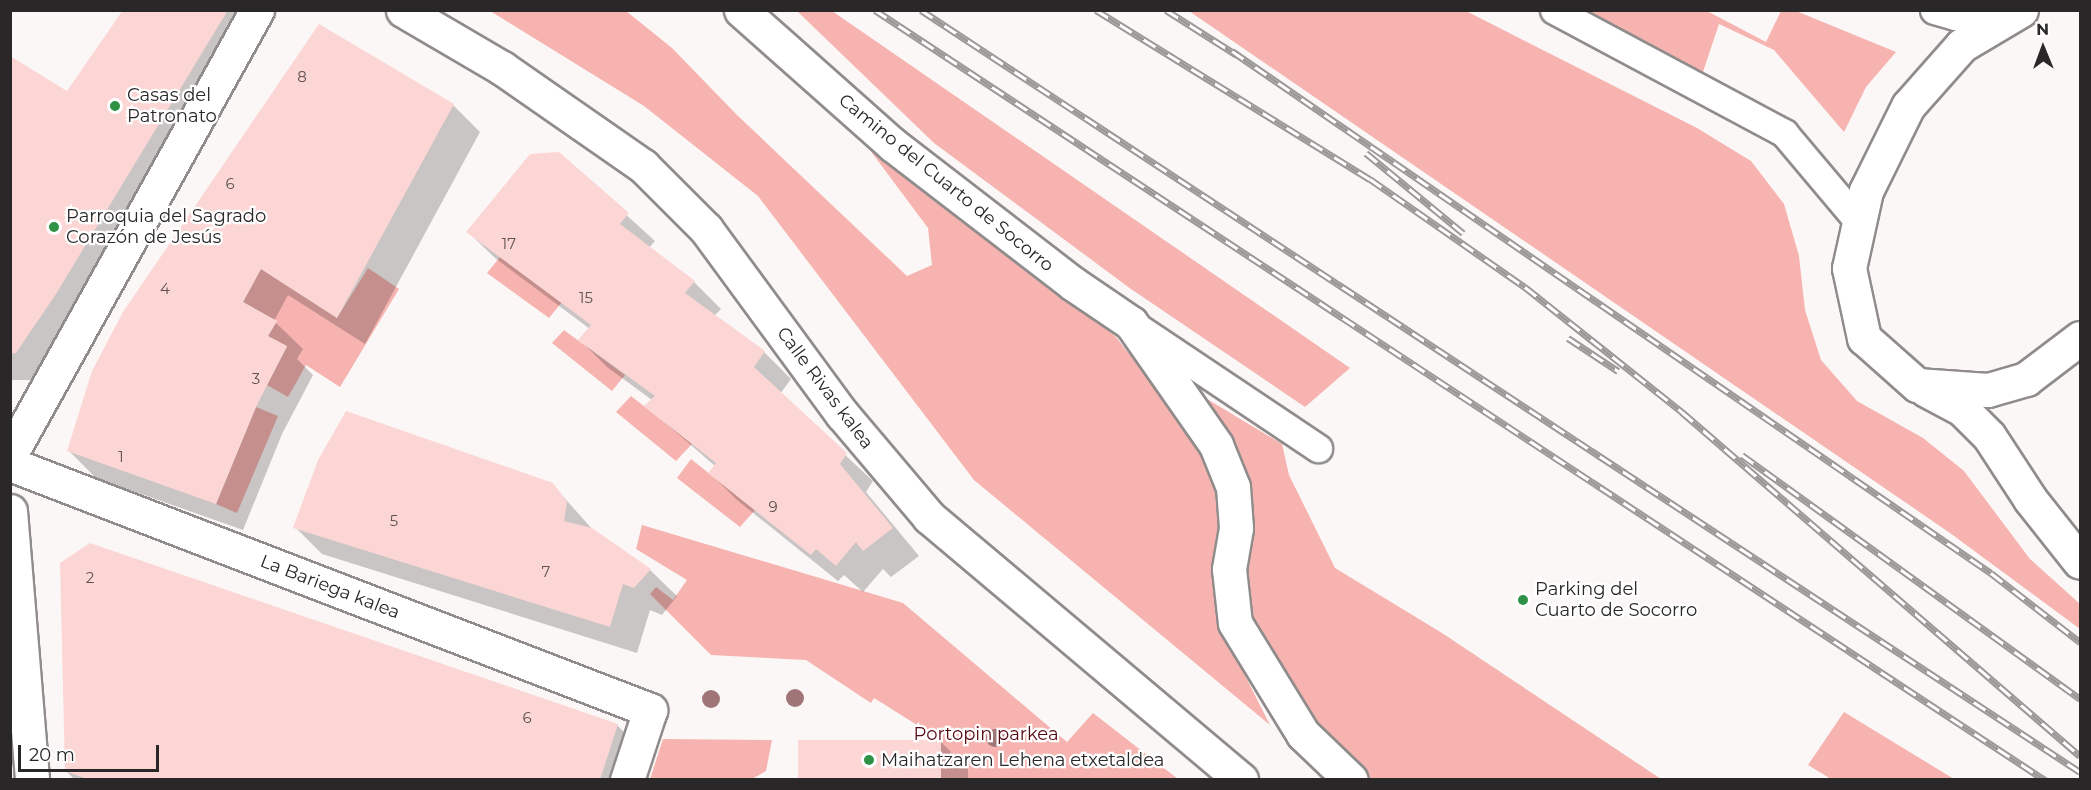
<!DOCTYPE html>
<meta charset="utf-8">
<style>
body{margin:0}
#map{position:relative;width:2091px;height:790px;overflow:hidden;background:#fbf7f6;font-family:Montserrat,sans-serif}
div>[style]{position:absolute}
.green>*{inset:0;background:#f6b3af}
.shadow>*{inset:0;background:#0003}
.building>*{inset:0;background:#fbd6d4}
.roads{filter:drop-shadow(2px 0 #908c8c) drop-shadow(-2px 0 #908c8c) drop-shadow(0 2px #908c8c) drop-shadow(0 -2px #908c8c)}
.service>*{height:27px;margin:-13.5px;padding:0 13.5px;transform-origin:13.5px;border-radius:13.5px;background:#fff}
.minor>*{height:33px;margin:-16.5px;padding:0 16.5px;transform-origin:16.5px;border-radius:16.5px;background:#fff}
.tertiary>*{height:33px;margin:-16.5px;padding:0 16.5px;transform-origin:16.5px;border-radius:16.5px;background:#fff}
.rail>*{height:7px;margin-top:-3.5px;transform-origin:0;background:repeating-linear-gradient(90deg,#fff 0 14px,#9b9898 0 28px);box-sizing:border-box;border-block:2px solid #9b9898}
.trees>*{width:18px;height:18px;margin:-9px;border-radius:50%;background:#a07578}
.dots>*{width:16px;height:16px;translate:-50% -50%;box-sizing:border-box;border:3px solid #fff;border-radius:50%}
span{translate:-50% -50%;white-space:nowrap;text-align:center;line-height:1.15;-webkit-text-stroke:4.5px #fff;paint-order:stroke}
.number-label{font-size:15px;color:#5e5352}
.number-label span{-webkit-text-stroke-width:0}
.poi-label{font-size:18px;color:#292727}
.left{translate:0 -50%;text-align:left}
.street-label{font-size:18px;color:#292727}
.park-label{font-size:18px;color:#560a11}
.frame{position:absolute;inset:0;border:12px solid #292727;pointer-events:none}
.north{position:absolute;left:2013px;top:18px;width:60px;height:60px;-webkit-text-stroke:4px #fff;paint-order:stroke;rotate:359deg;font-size:16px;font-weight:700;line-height:24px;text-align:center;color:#292727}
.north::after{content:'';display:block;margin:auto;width:21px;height:27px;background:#292727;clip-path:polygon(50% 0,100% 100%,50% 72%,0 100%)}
.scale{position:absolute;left:18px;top:745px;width:141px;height:27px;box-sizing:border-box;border:3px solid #292727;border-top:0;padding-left:8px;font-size:18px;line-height:21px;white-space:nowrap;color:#292727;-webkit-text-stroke:4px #fff;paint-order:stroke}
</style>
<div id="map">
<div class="green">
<i style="clip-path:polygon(490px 11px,626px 11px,672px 48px,737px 115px,907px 276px,932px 265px,928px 228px,846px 118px,1116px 337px,1199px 444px,1220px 502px,1216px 597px,1223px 632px,1270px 725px,974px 480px,758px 196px,644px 106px)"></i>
<i style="clip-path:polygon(797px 11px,832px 11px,1350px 368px,1305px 407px,1131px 289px,934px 143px)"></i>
<i style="clip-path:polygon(1189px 11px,1466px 11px,1697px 128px,1751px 161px,1784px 204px,1799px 256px,1805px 310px,1821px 360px,1857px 401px,1923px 438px,1964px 471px,2030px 559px,2080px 604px,2080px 629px,1950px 533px)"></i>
<i style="clip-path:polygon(1580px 11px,1707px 11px,1766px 42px,1781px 11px,1796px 11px,1896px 52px,1866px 87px,1844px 132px,1774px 50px,1719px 24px,1702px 75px)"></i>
<i style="clip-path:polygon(500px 257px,562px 302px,549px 318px,487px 273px)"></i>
<i style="clip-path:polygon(368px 268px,399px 289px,340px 387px,306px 365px,288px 397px,267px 385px,287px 347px,268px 336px,277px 321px,243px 302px,261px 269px,337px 318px)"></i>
<i style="clip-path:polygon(564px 330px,625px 375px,612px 391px,552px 343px)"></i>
<i style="clip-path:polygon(631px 396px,692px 444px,676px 461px,616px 412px)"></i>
<i style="clip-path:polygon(1207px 399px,1282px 444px,1289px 475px,1335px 568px,1442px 633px,1661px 779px,1371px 779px,1317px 729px,1261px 635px,1243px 590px,1253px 529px,1249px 481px,1235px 442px)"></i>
<i style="clip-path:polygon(256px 407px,278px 416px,237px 513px,216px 504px)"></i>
<i style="clip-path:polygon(691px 459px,755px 510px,740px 527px,677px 478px)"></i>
<i style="clip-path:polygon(642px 525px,903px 603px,1067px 742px,1093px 713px,1178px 779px,941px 779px,941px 740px,874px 698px,871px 703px,806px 660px,711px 655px,650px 594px,656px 587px,673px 600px,687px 580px,636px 549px)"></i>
<i style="clip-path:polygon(1844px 712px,1954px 779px,1831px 779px,1808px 765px)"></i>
<i style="clip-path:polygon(663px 739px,772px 740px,766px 771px,752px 779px,650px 779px)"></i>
</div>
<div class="shadow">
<i style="clip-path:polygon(120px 10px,258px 10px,43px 380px,10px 380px,10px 57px,68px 93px,123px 13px)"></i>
<i style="clip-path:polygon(453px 105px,480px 132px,365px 344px,288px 295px,274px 321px,303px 349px,297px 359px,313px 375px,282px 434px,243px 530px,96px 478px,69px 451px,93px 372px)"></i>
<i style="clip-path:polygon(558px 153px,655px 241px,649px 248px,694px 282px,721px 309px,714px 316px,764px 352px,791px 379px,780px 394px,873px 481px,866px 492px,919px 556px,891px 577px,883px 569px,863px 592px,844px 575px,838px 581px,737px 500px,710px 473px,715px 466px,646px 406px,652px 400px,607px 367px,580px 340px,590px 329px,495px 258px,468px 232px)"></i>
<i style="clip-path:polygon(552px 484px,593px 530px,650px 570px,677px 596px,662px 615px,650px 610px,637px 653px,322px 554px,295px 527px)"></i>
<i style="clip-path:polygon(617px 725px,644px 752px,635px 780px,75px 780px,66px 771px)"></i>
<i style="clip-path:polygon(941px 742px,968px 769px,968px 780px,799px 780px)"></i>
</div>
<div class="building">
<i style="clip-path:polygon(123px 10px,228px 10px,56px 294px,16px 353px,10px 354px,10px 56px,67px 91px)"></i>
<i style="clip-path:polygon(319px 24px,454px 104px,337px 318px,261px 269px,243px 302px,277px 321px,268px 336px,287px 346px,256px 407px,216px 504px,67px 451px,92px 371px,123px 312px)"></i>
<i style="clip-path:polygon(559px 152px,629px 213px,620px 224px,695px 281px,685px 293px,765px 351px,754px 367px,847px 453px,840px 464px,893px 528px,863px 551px,856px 542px,836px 566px,816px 549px,811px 555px,708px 473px,716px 463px,644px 406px,655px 396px,578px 340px,591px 325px,466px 232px,530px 154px)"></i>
<i style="clip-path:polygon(346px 411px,553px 483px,567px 502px,564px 521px,592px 528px,651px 569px,634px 588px,623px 584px,610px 627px,293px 528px,318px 460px)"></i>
<i style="clip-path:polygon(90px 543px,618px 724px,600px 780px,90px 780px,65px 771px,60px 563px)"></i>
<i style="clip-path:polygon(798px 740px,941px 740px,941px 780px,798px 780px)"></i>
</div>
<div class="roads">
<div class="service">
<i style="left:1554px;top:10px;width:261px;rotate:28.1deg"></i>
<i style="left:1784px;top:133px;width:116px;rotate:49.9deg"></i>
<i style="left:1934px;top:10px;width:22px;rotate:16deg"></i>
<i style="left:1955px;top:16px;width:63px;rotate:-4.5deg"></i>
<i style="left:1137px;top:327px;width:218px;rotate:33.8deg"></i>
</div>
<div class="minor">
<i style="left:741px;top:10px;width:203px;rotate:41.6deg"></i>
<i style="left:893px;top:145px;width:226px;rotate:37.6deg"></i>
<i style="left:1072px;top:283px;width:71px;rotate:34.1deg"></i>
<i style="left:1131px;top:323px;width:149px;rotate:55.1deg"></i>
<i style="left:1216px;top:445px;width:45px;rotate:68deg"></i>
<i style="left:1233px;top:487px;width:41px;rotate:85.8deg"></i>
<i style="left:1236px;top:528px;width:42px;rotate:99.7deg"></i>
<i style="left:1229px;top:569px;width:54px;rotate:83.7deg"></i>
<i style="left:1235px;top:623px;width:130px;rotate:58.5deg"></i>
<i style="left:1303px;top:734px;width:66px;rotate:43.8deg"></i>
<i style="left:2021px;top:10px;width:69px;rotate:149.3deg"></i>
<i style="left:1962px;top:45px;width:81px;rotate:131.5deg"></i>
<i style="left:1908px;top:106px;width:95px;rotate:116.3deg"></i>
<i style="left:1866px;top:191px;width:79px;rotate:102.4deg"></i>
<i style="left:1849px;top:268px;width:72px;rotate:77.9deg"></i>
<i style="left:1864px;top:338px;width:71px;rotate:41.6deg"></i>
<i style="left:1917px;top:385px;width:71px;rotate:4deg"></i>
<i style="left:1988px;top:390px;width:40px;rotate:-16deg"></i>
<i style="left:2026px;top:379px;width:68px;rotate:-37.2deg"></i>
<i style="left:1926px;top:390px;width:41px;rotate:27.8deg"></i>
<i style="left:1962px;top:409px;width:38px;rotate:45deg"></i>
<i style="left:1989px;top:436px;width:75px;rotate:56.9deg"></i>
<i style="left:2030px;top:499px;width:80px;rotate:51.6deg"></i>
<i style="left:10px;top:455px;width:509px;rotate:-60.97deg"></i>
<i style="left:10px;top:464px;width:686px;rotate:21.03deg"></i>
<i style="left:650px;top:710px;width:74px;rotate:108.2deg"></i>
<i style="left:10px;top:511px;width:270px;rotate:85.3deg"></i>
</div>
<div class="tertiary">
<i style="left:403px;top:10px;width:115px;rotate:30.4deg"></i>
<i style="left:502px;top:68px;width:172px;rotate:34.8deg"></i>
<i style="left:643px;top:166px;width:89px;rotate:45deg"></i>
<i style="left:706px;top:229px;width:230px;rotate:53.7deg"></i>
<i style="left:842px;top:414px;width:135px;rotate:49.8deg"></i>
<i style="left:929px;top:517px;width:408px;rotate:40.1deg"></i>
</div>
</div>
<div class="rail">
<i style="left:875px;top:10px;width:1401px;rotate:33.35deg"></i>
<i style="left:921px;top:10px;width:1387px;rotate:33.32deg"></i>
<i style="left:1096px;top:10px;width:322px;rotate:31.7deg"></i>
<i style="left:1370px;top:179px;width:189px;rotate:34.9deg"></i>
<i style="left:1525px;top:287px;width:201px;rotate:38.5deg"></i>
<i style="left:1682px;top:412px;width:526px;rotate:40.84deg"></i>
<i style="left:1166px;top:10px;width:84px;rotate:32.4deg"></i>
<i style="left:1232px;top:51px;width:921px;rotate:34.52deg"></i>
<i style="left:1991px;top:573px;width:113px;rotate:37.8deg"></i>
<i style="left:1366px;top:153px;width:126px;rotate:39.5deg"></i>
<i style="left:1568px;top:338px;width:60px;rotate:33.4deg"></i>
<i style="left:1742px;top:455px;width:417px;rotate:35.8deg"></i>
</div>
<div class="trees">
<i style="left:795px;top:698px"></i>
<i style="left:711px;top:699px"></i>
<i style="left:995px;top:738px"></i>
</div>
<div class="dots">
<i style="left:115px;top:106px;background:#2f9145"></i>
<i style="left:54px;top:227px;background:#2f9145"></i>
<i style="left:1523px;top:600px;background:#2f9145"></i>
<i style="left:869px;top:760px;background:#2f9145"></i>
</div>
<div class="number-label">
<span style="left:302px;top:77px">8</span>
<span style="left:230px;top:184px">6</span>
<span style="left:509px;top:244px">17</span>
<span style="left:165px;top:289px">4</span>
<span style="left:586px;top:298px">15</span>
<span style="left:256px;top:379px">3</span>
<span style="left:121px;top:457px">1</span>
<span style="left:773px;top:507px">9</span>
<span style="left:394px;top:521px">5</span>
<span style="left:546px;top:572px">7</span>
<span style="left:90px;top:578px">2</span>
<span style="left:527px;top:718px">6</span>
</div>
<div class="poi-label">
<span class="left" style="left:127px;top:106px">Casas del<br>Patronato</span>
<span class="left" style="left:66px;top:227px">Parroquia del Sagrado<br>Corazón de Jesús</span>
<span class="left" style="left:1535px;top:600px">Parking del<br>Cuarto de Socorro</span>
<span class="left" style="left:881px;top:760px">Maihatzaren Lehena etxetaldea</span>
</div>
<div class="street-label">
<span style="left:946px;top:183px;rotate:39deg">Camino del Cuarto de Socorro</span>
<span style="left:825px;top:388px;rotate:53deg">Calle Rivas kalea</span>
<span style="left:330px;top:587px;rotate:21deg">La Bariega kalea</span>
</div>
<div class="park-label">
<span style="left:986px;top:734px">Portopin parkea</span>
</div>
<div class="frame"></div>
<div class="north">N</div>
<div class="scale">20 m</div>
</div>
